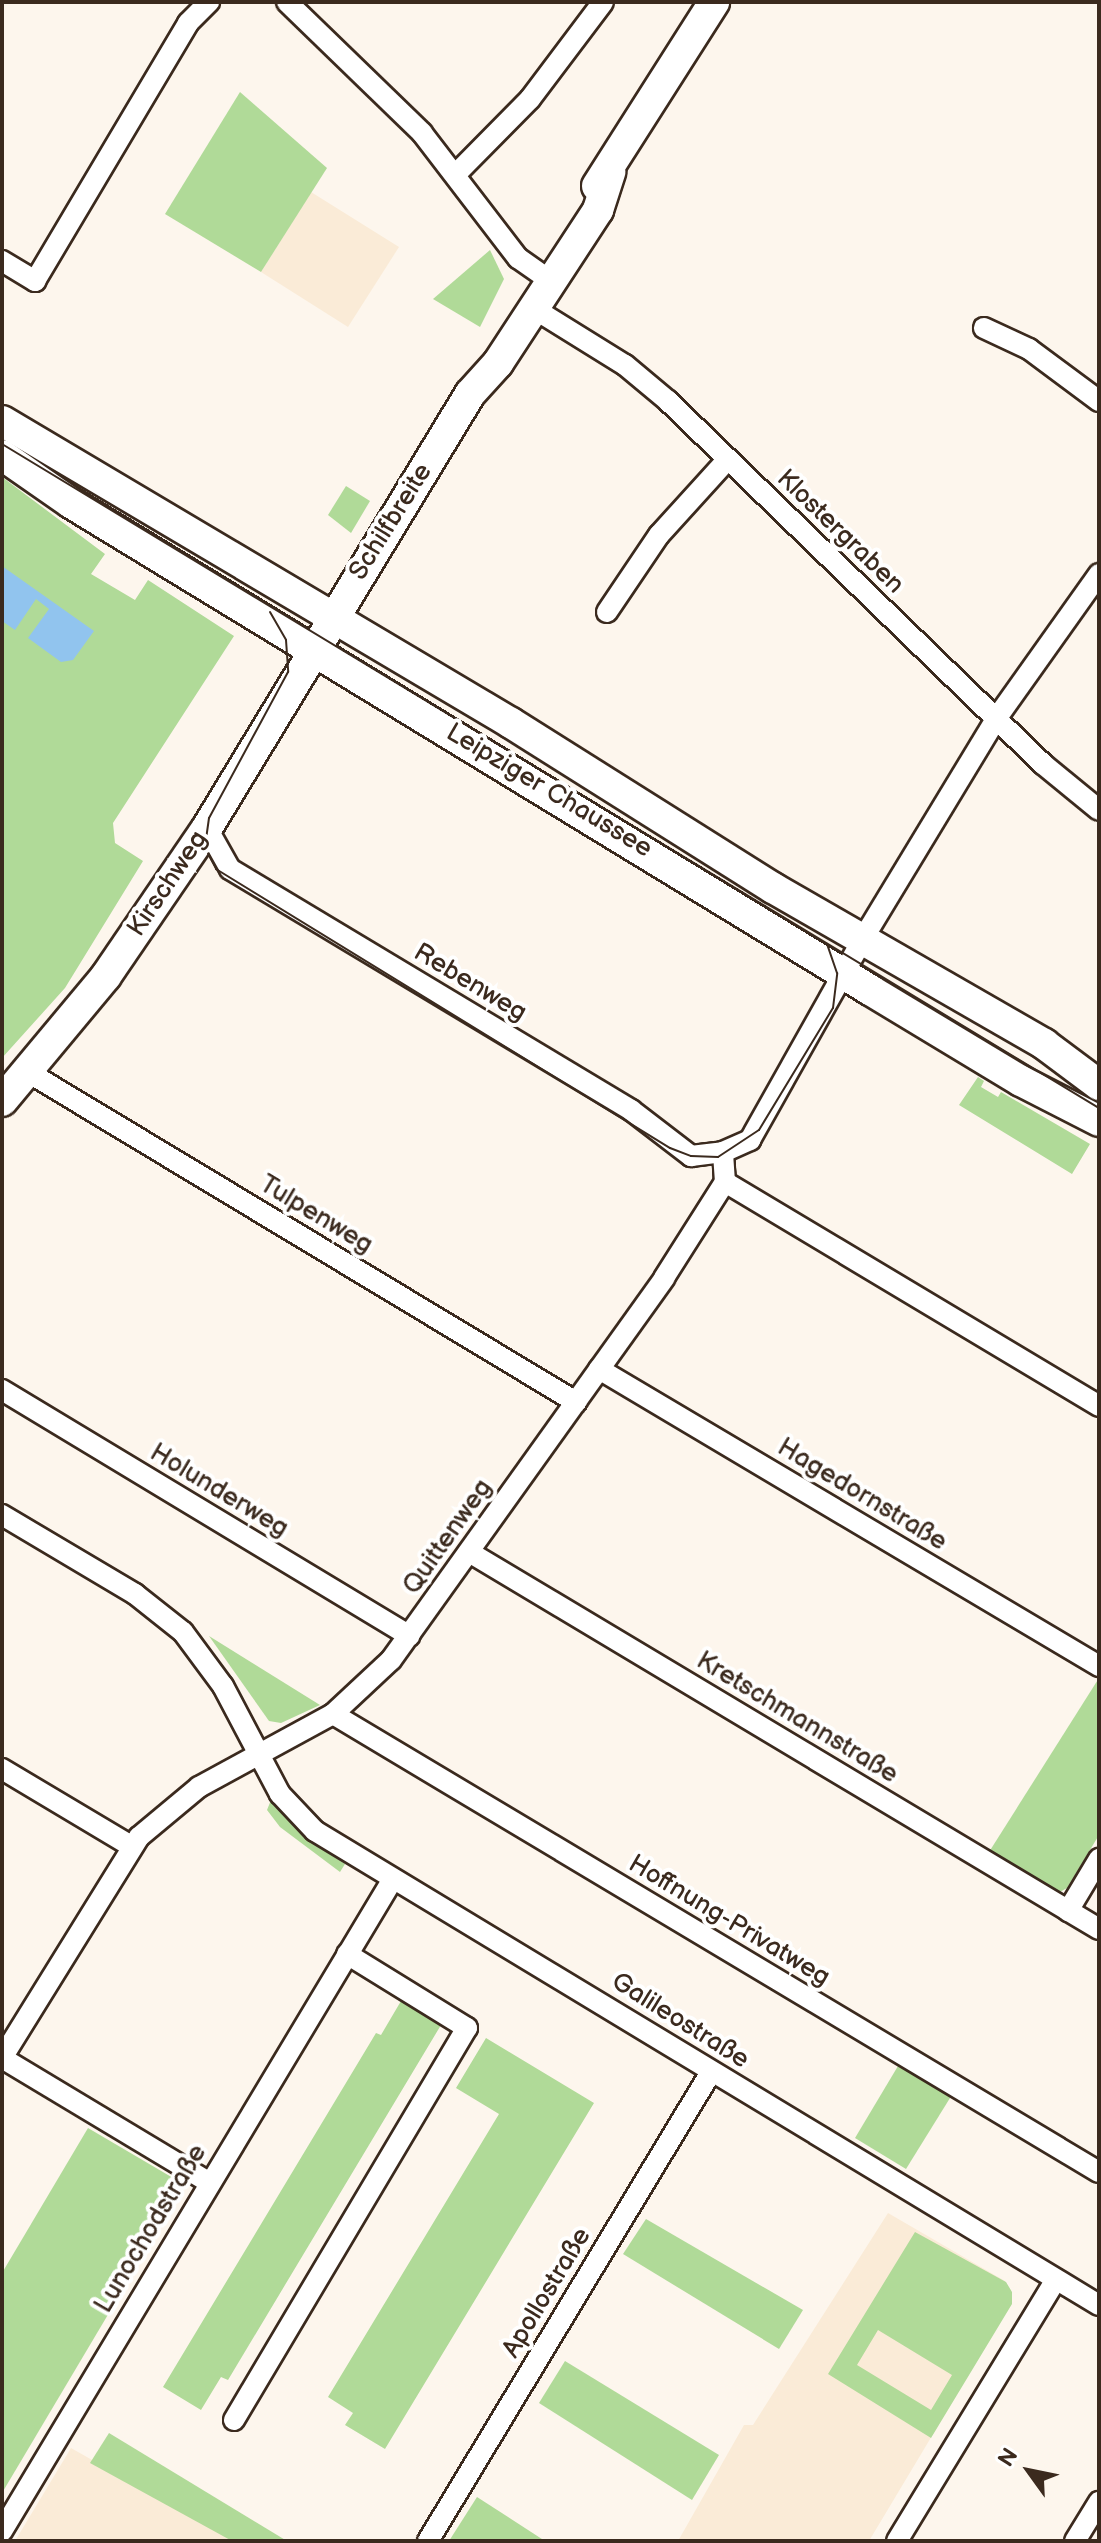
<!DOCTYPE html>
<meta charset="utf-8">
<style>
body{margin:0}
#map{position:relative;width:1101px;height:2543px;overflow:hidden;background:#fdf6ed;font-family:"Balsamiq Sans",sans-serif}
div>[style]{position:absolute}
.built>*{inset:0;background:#faebd7}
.green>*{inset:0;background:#b0da98}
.water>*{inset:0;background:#91c4ee}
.roads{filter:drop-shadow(2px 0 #3b2a1e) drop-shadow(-2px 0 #3b2a1e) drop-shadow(0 2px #3b2a1e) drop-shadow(0 -2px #3b2a1e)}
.street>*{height:20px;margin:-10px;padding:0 10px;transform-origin:10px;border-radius:10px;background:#fff}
.secondary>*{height:30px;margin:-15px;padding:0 15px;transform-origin:15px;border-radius:15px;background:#fff}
.tram>*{height:2px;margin:-1px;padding:0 1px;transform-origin:1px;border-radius:1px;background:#3b2a1e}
span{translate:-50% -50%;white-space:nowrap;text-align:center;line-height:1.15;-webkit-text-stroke:8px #fff;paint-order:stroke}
.street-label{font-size:26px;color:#3b2a1e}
.frame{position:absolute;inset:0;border:4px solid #3b2a1e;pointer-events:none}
.north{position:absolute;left:989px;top:2431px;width:80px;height:80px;-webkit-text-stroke:6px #fff;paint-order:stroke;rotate:303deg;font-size:22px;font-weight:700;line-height:32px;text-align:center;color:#3b2a1e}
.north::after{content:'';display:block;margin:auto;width:28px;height:36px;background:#3b2a1e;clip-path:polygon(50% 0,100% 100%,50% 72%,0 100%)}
</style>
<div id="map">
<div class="built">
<i style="clip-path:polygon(311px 192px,399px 247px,348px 327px,261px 272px)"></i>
<i style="clip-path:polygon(888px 2213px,1005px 2281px,1011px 2304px,869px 2541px,678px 2541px,744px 2425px,753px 2425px)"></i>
<i style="clip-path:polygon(71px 2448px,235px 2541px,15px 2541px)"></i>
</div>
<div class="green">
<i style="clip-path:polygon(240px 92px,327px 168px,261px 272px,165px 214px)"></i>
<i style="clip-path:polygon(490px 250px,504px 279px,480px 327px,433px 299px)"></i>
<i style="clip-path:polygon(2px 477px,105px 554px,91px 574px,135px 600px,148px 580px,234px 636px,113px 823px,115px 843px,143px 861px,65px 988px,2px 1058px)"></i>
<i style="clip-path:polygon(346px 486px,370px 501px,351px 533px,328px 515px)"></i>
<i style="clip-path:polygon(978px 1077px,984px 1081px,981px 1087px,998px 1097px,1001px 1092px,1090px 1144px,1072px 1174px,959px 1105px)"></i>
<i style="clip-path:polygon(209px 1636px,320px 1705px,281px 1723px,269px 1721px)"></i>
<i style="clip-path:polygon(1099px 1678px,1099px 1835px,1067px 1888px,1058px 1893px,989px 1852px)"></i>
<i style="clip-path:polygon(271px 1800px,299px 1832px,345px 1864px,340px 1872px,280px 1827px,267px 1810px)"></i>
<i style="clip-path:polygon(401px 2001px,441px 2025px,228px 2380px,221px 2377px,201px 2410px,163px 2387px,376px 2033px,381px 2035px)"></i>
<i style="clip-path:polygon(486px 2038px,594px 2103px,385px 2449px,345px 2425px,353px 2413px,328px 2397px,499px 2114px,456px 2088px)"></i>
<i style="clip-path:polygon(901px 2061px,949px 2091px,950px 2098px,906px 2169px,855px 2138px)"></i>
<i style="clip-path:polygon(88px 2128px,185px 2185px,2px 2493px,2px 2273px)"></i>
<i style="clip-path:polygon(646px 2219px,803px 2310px,779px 2349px,623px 2254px)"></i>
<i style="clip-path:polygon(evenodd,915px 2232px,1006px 2282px,1012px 2292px,1012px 2304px,931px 2438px,828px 2374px,915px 2232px,878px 2330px,952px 2375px,931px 2410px,857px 2365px,878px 2330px)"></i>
<i style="clip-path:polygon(565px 2361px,719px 2455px,692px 2500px,539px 2403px)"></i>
<i style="clip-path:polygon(109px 2433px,287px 2541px,232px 2541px,90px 2463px)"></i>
<i style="clip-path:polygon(477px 2497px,545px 2541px,449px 2541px)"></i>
</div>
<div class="water">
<i style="clip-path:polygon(2px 566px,94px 631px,73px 660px,61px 662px,28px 638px,49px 609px,36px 599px,15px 630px,2px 621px)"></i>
</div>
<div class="roads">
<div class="street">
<i style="left:287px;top:2px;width:188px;rotate:44.1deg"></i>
<i style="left:422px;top:133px;width:158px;rotate:52.5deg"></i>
<i style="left:518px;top:258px;width:39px;rotate:35deg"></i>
<i style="left:457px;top:173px;width:104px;rotate:-45.4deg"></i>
<i style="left:530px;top:99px;width:121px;rotate:-53deg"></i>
<i style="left:2px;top:261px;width:39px;rotate:31deg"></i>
<i style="left:35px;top:281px;width:300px;rotate:-59.3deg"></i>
<i style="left:188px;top:23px;width:30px;rotate:-45deg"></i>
<i style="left:533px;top:308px;width:108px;rotate:31.8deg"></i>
<i style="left:625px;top:365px;width:56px;rotate:39.9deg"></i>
<i style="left:668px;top:401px;width:522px;rotate:44.07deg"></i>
<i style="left:1043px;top:764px;width:72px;rotate:39.4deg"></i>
<i style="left:984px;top:328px;width:50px;rotate:25deg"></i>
<i style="left:1029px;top:349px;width:87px;rotate:36.6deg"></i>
<i style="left:607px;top:612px;width:93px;rotate:-56deg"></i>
<i style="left:659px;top:535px;width:101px;rotate:-47.8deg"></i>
<i style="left:207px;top:828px;width:47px;rotate:60.7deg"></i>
<i style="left:230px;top:869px;width:468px;rotate:31deg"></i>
<i style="left:631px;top:1110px;width:76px;rotate:37.5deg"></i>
<i style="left:691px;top:1156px;width:32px;rotate:-7deg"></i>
<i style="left:723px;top:1152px;width:30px;rotate:-24deg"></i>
<i style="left:750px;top:1140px;width:233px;rotate:-60.7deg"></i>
<i style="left:864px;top:937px;width:255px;rotate:-58.8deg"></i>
<i style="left:996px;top:719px;width:178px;rotate:-54.6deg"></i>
<i style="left:28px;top:1072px;width:640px;rotate:31.06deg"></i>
<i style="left:725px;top:1182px;width:436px;rotate:30.9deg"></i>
<i style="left:599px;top:1369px;width:582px;rotate:30.71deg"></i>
<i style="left:2px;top:1390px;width:476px;rotate:31.1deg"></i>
<i style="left:2px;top:1515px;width:155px;rotate:30.7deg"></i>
<i style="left:135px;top:1594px;width:61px;rotate:38.4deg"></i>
<i style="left:183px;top:1632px;width:67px;rotate:53.5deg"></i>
<i style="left:223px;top:1686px;width:122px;rotate:62.2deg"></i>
<i style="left:280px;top:1794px;width:51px;rotate:46.6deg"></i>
<i style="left:315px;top:1831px;width:916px;rotate:31.16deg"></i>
<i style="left:469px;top:1552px;width:734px;rotate:30.9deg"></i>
<i style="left:333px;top:1714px;width:892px;rotate:30.88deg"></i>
<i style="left:2px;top:1769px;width:150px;rotate:30.8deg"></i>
<i style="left:1068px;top:1911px;width:61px;rotate:-59.2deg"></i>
<i style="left:2px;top:2058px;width:260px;rotate:-58.2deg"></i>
<i style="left:139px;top:1837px;width:78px;rotate:-39.8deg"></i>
<i style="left:199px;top:1787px;width:153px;rotate:-28.6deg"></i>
<i style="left:333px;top:1714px;width:79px;rotate:-43deg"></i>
<i style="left:391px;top:1660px;width:470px;rotate:-54.4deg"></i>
<i style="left:664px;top:1278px;width:114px;rotate:-57.6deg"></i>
<i style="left:725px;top:1182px;width:30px;rotate:-94deg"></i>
<i style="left:2px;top:2058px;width:240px;rotate:31deg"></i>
<i style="left:234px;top:2420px;width:456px;rotate:-59.3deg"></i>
<i style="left:467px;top:2028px;width:141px;rotate:-148.3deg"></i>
<i style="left:2px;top:2531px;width:760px;rotate:-59.05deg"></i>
<i style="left:428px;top:2541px;width:548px;rotate:-58.89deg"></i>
<i style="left:897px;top:2541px;width:306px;rotate:-58.7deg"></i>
<i style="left:1075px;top:2541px;width:46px;rotate:-58.4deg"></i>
</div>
<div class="secondary">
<i style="left:597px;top:186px;width:218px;rotate:-57.5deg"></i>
<i style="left:2px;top:421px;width:592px;rotate:30.68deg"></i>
<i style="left:511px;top:723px;width:310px;rotate:32.2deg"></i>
<i style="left:773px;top:888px;width:313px;rotate:29.9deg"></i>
<i style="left:1044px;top:1044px;width:69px;rotate:36.7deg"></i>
<i style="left:2px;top:455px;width:84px;rotate:34.8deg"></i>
<i style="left:71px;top:503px;width:936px;rotate:31.36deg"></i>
<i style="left:870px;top:990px;width:176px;rotate:31.1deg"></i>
<i style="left:1021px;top:1081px;width:88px;rotate:27.1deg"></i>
<i style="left:2px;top:1101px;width:163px;rotate:-50.2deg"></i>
<i style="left:106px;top:976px;width:179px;rotate:-55.7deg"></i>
<i style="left:207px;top:828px;width:507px;rotate:-58.78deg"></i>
<i style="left:470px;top:394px;width:42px;rotate:-47.9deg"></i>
<i style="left:498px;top:363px;width:183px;rotate:-56.8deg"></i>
<i style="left:598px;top:210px;width:40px;rotate:-72deg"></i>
</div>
</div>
<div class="tram">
<i style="left:2px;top:444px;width:1282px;rotate:31.19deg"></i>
<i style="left:270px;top:612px;width:32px;rotate:60deg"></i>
<i style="left:286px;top:640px;width:32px;rotate:86deg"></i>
<i style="left:288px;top:672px;width:166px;rotate:118.4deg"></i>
<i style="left:209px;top:818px;width:29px;rotate:98deg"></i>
<i style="left:205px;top:847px;width:25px;rotate:63deg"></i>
<i style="left:216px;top:869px;width:533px;rotate:31.57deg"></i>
<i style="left:670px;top:1148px;width:22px;rotate:21deg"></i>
<i style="left:691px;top:1156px;width:27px;rotate:2deg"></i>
<i style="left:718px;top:1157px;width:49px;rotate:-33.4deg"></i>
<i style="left:759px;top:1130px;width:143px;rotate:-58.8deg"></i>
<i style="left:833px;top:1008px;width:35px;rotate:-83deg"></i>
<i style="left:837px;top:973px;width:31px;rotate:-109deg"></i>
</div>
<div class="street-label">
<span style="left:391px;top:522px;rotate:-58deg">Schilfbreite</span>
<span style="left:840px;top:532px;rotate:44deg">Klostergraben</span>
<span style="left:549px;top:791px;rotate:31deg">Leipziger Chaussee</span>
<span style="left:168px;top:884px;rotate:-56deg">Kirschweg</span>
<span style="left:470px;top:983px;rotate:31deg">Rebenweg</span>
<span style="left:316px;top:1215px;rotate:31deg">Tulpenweg</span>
<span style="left:219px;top:1491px;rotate:31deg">Holunderweg</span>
<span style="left:862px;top:1495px;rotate:31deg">Hagedornstraße</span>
<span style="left:448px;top:1537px;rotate:-55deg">Quittenweg</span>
<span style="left:797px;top:1718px;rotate:31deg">Kretschmannstraße</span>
<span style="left:729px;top:1921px;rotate:31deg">Hoffnung-Privatweg</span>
<span style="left:680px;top:2021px;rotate:32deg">Galileostraße</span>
<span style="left:151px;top:2229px;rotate:-59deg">Lunochodstraße</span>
<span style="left:547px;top:2293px;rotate:-59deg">Apollostraße</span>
</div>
<div class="frame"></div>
<div class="north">N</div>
</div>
